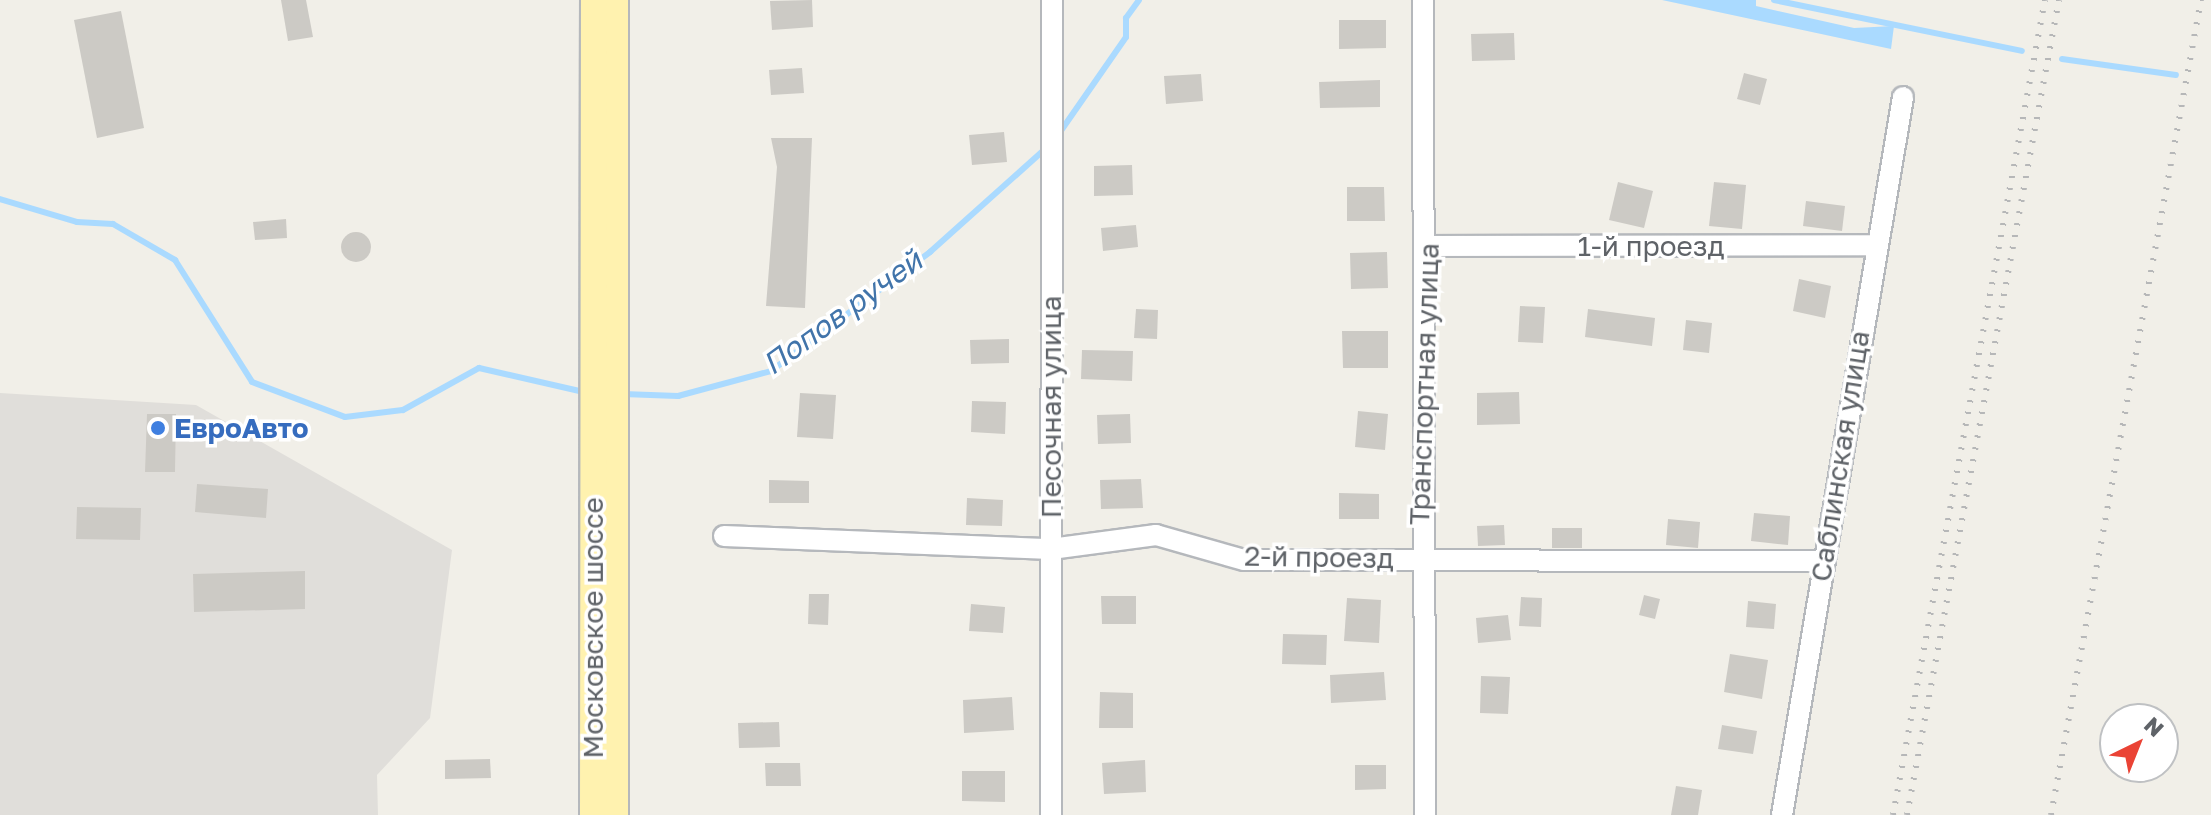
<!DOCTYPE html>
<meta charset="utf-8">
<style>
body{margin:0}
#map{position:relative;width:2211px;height:815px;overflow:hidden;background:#f1efe8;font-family:"Golos Text",sans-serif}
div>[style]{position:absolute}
.industrial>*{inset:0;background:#e0deda}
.water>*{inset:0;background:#aadaff}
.stream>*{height:6px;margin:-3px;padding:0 3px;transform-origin:3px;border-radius:3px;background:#aadaff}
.building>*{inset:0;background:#cccac5}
.round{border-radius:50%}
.roads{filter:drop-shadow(2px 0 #b5b8bc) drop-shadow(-2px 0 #b5b8bc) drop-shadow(0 2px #b5b8bc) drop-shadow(0 -2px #b5b8bc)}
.minor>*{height:20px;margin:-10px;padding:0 10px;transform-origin:10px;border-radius:10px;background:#fff}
.major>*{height:26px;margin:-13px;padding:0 13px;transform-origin:13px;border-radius:13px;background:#fff2af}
.rail>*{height:6px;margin-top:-3px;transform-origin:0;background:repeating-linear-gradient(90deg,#b6b7b8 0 2px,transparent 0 12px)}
.dots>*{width:22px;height:22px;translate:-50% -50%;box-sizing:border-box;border:4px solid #fff;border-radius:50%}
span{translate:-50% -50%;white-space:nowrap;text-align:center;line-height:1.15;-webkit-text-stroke:7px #fff;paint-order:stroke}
.street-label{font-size:28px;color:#5f6368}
.shop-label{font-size:28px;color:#366cbe;font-weight:700}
.left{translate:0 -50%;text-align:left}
.water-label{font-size:30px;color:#4174aa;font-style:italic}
.north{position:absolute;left:2099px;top:703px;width:80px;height:80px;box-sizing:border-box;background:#fff;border:2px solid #bfc1c3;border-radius:50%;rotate:43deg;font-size:22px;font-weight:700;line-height:32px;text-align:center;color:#5f6368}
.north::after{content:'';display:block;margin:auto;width:28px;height:36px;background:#ea4335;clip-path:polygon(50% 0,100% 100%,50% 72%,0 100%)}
</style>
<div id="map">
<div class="industrial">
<i style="clip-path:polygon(0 393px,196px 405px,452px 550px,430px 718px,377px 775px,378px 815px,0 815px)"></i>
</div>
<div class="water">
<i style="clip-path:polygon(1662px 0,1756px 0,1756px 6px,1854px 28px,1894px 26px,1891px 49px)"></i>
</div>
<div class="stream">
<i style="left:1774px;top:0;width:253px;rotate:11.6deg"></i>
<i style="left:2062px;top:59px;width:115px;rotate:8deg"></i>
<i style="left:1058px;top:135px;width:119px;rotate:-55.2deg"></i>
<i style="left:1126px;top:37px;width:19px;rotate:-90deg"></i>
<i style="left:1126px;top:18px;width:22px;rotate:-54deg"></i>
<i style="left:0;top:199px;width:80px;rotate:16.6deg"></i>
<i style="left:77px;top:222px;width:36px;rotate:3deg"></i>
<i style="left:113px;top:224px;width:72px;rotate:30.1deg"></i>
<i style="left:175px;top:260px;width:144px;rotate:57.7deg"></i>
<i style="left:252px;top:382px;width:99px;rotate:20.6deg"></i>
<i style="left:345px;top:417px;width:58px;rotate:-6.9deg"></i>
<i style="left:403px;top:410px;width:87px;rotate:-28.9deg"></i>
<i style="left:479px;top:368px;width:112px;rotate:12.9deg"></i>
<i style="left:623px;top:394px;width:55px;rotate:2.1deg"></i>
<i style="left:678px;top:396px;width:96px;rotate:-15deg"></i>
<i style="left:771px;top:371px;width:199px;rotate:-36.8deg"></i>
<i style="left:930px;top:252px;width:154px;rotate:-41.8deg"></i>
</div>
<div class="building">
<i style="clip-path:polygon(281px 0,306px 0,313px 37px,288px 41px)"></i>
<i style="clip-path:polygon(812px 0,813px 27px,772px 30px,770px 1px)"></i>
<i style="clip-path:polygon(121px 11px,144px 128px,97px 138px,74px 20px)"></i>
<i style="clip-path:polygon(1339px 20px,1386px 20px,1386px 48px,1339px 49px)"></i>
<i style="clip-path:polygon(1514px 33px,1515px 60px,1472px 61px,1471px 34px)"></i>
<i style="clip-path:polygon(802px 68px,804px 93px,771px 95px,769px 70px)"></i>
<i style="clip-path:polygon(1744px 73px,1767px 79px,1760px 105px,1737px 99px)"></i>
<i style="clip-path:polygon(1201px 74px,1203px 101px,1166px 104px,1164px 76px)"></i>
<i style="clip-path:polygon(1380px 80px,1380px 107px,1320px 108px,1319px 82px)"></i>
<i style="clip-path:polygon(1004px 132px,1007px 162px,972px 165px,969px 135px)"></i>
<i style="clip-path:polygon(771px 138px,812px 138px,805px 308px,766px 306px,777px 167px)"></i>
<i style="clip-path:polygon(1132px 165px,1133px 195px,1094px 196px,1094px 166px)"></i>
<i style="clip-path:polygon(1618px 182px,1653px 191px,1644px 228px,1609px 220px)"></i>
<i style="clip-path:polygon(1714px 182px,1746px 185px,1742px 229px,1709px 226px)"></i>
<i style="clip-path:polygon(1347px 187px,1384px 187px,1385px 221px,1347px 221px)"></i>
<i style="clip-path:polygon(1806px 201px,1845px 206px,1842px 231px,1803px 226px)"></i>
<i style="clip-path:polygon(286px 219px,287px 238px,255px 240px,253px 222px)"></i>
<i style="clip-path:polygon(1136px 225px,1138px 247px,1103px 251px,1101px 228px)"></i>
<i class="round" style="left:341px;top:232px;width:30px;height:30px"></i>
<i style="clip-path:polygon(1387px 252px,1388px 288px,1351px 289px,1350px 253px)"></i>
<i style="clip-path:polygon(1799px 279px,1831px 286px,1825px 318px,1793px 311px)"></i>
<i style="clip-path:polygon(1520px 306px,1545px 307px,1543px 343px,1518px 342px)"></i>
<i style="clip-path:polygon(1136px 309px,1158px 310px,1157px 339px,1134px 338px)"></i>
<i style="clip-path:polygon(1588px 309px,1655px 318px,1652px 346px,1585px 337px)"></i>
<i style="clip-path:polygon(1686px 320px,1712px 323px,1709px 353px,1683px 350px)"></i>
<i style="clip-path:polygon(1342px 331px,1388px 331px,1388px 368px,1343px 368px)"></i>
<i style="clip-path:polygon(1009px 339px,1009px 363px,971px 364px,970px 340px)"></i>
<i style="clip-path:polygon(1082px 350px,1133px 351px,1132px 381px,1081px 379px)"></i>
<i style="clip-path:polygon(1519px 392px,1520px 424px,1477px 425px,1477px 393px)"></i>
<i style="clip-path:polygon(800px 393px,836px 395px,833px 439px,797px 437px)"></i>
<i style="clip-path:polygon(972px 401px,1006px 402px,1005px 434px,971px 432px)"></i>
<i style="clip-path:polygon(1358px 411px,1388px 414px,1385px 450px,1355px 447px)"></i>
<i style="clip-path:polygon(147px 414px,176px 414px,175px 472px,145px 472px)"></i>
<i style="clip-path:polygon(1130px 414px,1131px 443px,1098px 444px,1097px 415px)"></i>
<i style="clip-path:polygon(1141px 479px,1143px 508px,1101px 509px,1100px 480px)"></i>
<i style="clip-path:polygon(769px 480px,809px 481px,809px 503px,769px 503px)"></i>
<i style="clip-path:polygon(197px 484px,268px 489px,266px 518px,195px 512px)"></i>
<i style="clip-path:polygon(1339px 493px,1379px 494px,1379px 519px,1339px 519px)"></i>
<i style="clip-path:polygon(967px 498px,1003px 500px,1002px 526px,966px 525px)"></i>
<i style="clip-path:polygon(77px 507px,141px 508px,140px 540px,76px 539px)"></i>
<i style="clip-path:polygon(1754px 513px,1790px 516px,1788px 545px,1751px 541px)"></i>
<i style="clip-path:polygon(1668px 519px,1700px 522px,1698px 548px,1666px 545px)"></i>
<i style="clip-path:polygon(1504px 525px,1505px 545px,1478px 546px,1477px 526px)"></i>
<i style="clip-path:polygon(1552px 528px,1582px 528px,1582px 548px,1552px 548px)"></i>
<i style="clip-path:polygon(305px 571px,305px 609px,194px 612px,193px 574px)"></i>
<i style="clip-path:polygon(809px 594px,829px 594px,828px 625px,808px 624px)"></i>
<i style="clip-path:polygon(1644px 595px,1660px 599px,1655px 619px,1639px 615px)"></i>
<i style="clip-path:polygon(1101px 596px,1136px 596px,1136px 624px,1102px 624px)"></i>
<i style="clip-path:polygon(1521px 597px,1542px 598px,1541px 627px,1519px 626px)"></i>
<i style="clip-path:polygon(1347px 598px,1381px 600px,1379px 643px,1344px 641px)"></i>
<i style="clip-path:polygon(1748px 601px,1776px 604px,1774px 629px,1746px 627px)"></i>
<i style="clip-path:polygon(971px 604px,1005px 607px,1003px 633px,969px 631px)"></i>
<i style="clip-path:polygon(1508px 615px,1511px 640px,1478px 643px,1476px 618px)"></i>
<i style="clip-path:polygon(1283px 634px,1327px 635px,1326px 665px,1282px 664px)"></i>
<i style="clip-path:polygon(1730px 654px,1768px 660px,1762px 699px,1724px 692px)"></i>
<i style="clip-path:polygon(1384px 672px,1386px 700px,1331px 703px,1330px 675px)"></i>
<i style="clip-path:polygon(1481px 676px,1510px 677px,1508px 714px,1480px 713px)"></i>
<i style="clip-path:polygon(1100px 692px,1133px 693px,1133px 728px,1099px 728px)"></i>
<i style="clip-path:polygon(1012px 697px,1014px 730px,964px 733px,963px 700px)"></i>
<i style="clip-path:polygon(779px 722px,780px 747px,739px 748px,738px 723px)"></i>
<i style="clip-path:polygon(1722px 725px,1757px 731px,1753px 754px,1718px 749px)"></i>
<i style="clip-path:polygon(490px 759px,491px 778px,445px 779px,445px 760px)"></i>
<i style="clip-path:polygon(1145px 760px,1146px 792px,1104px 794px,1102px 763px)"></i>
<i style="clip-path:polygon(765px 763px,800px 763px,801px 786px,766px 786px)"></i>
<i style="clip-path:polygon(1355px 765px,1386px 765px,1386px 789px,1355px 790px)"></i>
<i style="clip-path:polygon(962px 771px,1005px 771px,1005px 802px,962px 801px)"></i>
<i style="clip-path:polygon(1676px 786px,1702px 790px,1698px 815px,1671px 815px)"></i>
</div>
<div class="roads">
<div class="minor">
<i style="left:1423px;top:0;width:815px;rotate:89.86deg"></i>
<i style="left:1428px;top:246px;width:446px;rotate:-0.1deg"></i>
<i style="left:724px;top:536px;width:327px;rotate:2.3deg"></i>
<i style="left:1051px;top:549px;width:106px;rotate:-7.6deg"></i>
<i style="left:1156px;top:535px;width:91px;rotate:15.9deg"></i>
<i style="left:1244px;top:560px;width:578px;rotate:0.1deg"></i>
<i style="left:1051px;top:815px;width:815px;rotate:-89.93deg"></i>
<i style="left:1782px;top:815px;width:728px;rotate:-80.43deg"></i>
</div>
<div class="major">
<i style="left:615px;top:0;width:815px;rotate:90deg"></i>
<i style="left:593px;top:815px;width:815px;rotate:-89.93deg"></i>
</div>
</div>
<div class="rail">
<i style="left:1893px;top:815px;width:829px;rotate:-79.44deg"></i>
<i style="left:1907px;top:815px;width:829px;rotate:-79.44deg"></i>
<i style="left:2051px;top:815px;width:829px;rotate:-79.57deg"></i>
</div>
<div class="dots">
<i style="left:158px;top:428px;background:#3f7fe0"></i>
</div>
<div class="street-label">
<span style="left:1651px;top:246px">1-й проезд</span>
<span style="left:1424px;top:384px;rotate:-88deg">Транспортная улица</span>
<span style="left:1051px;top:407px;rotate:-90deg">Песочная улица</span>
<span style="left:1840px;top:456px;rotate:-81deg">Саблинская улица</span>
<span style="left:1319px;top:557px;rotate:1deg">2-й проезд</span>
<span style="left:593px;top:628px;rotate:-90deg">Московское шоссе</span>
</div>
<div class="shop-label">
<span class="left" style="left:174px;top:428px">ЕвроАвто</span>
</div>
<div class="water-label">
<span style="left:842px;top:312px;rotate:-36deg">Попов ручей</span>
</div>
<div class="north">N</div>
</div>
